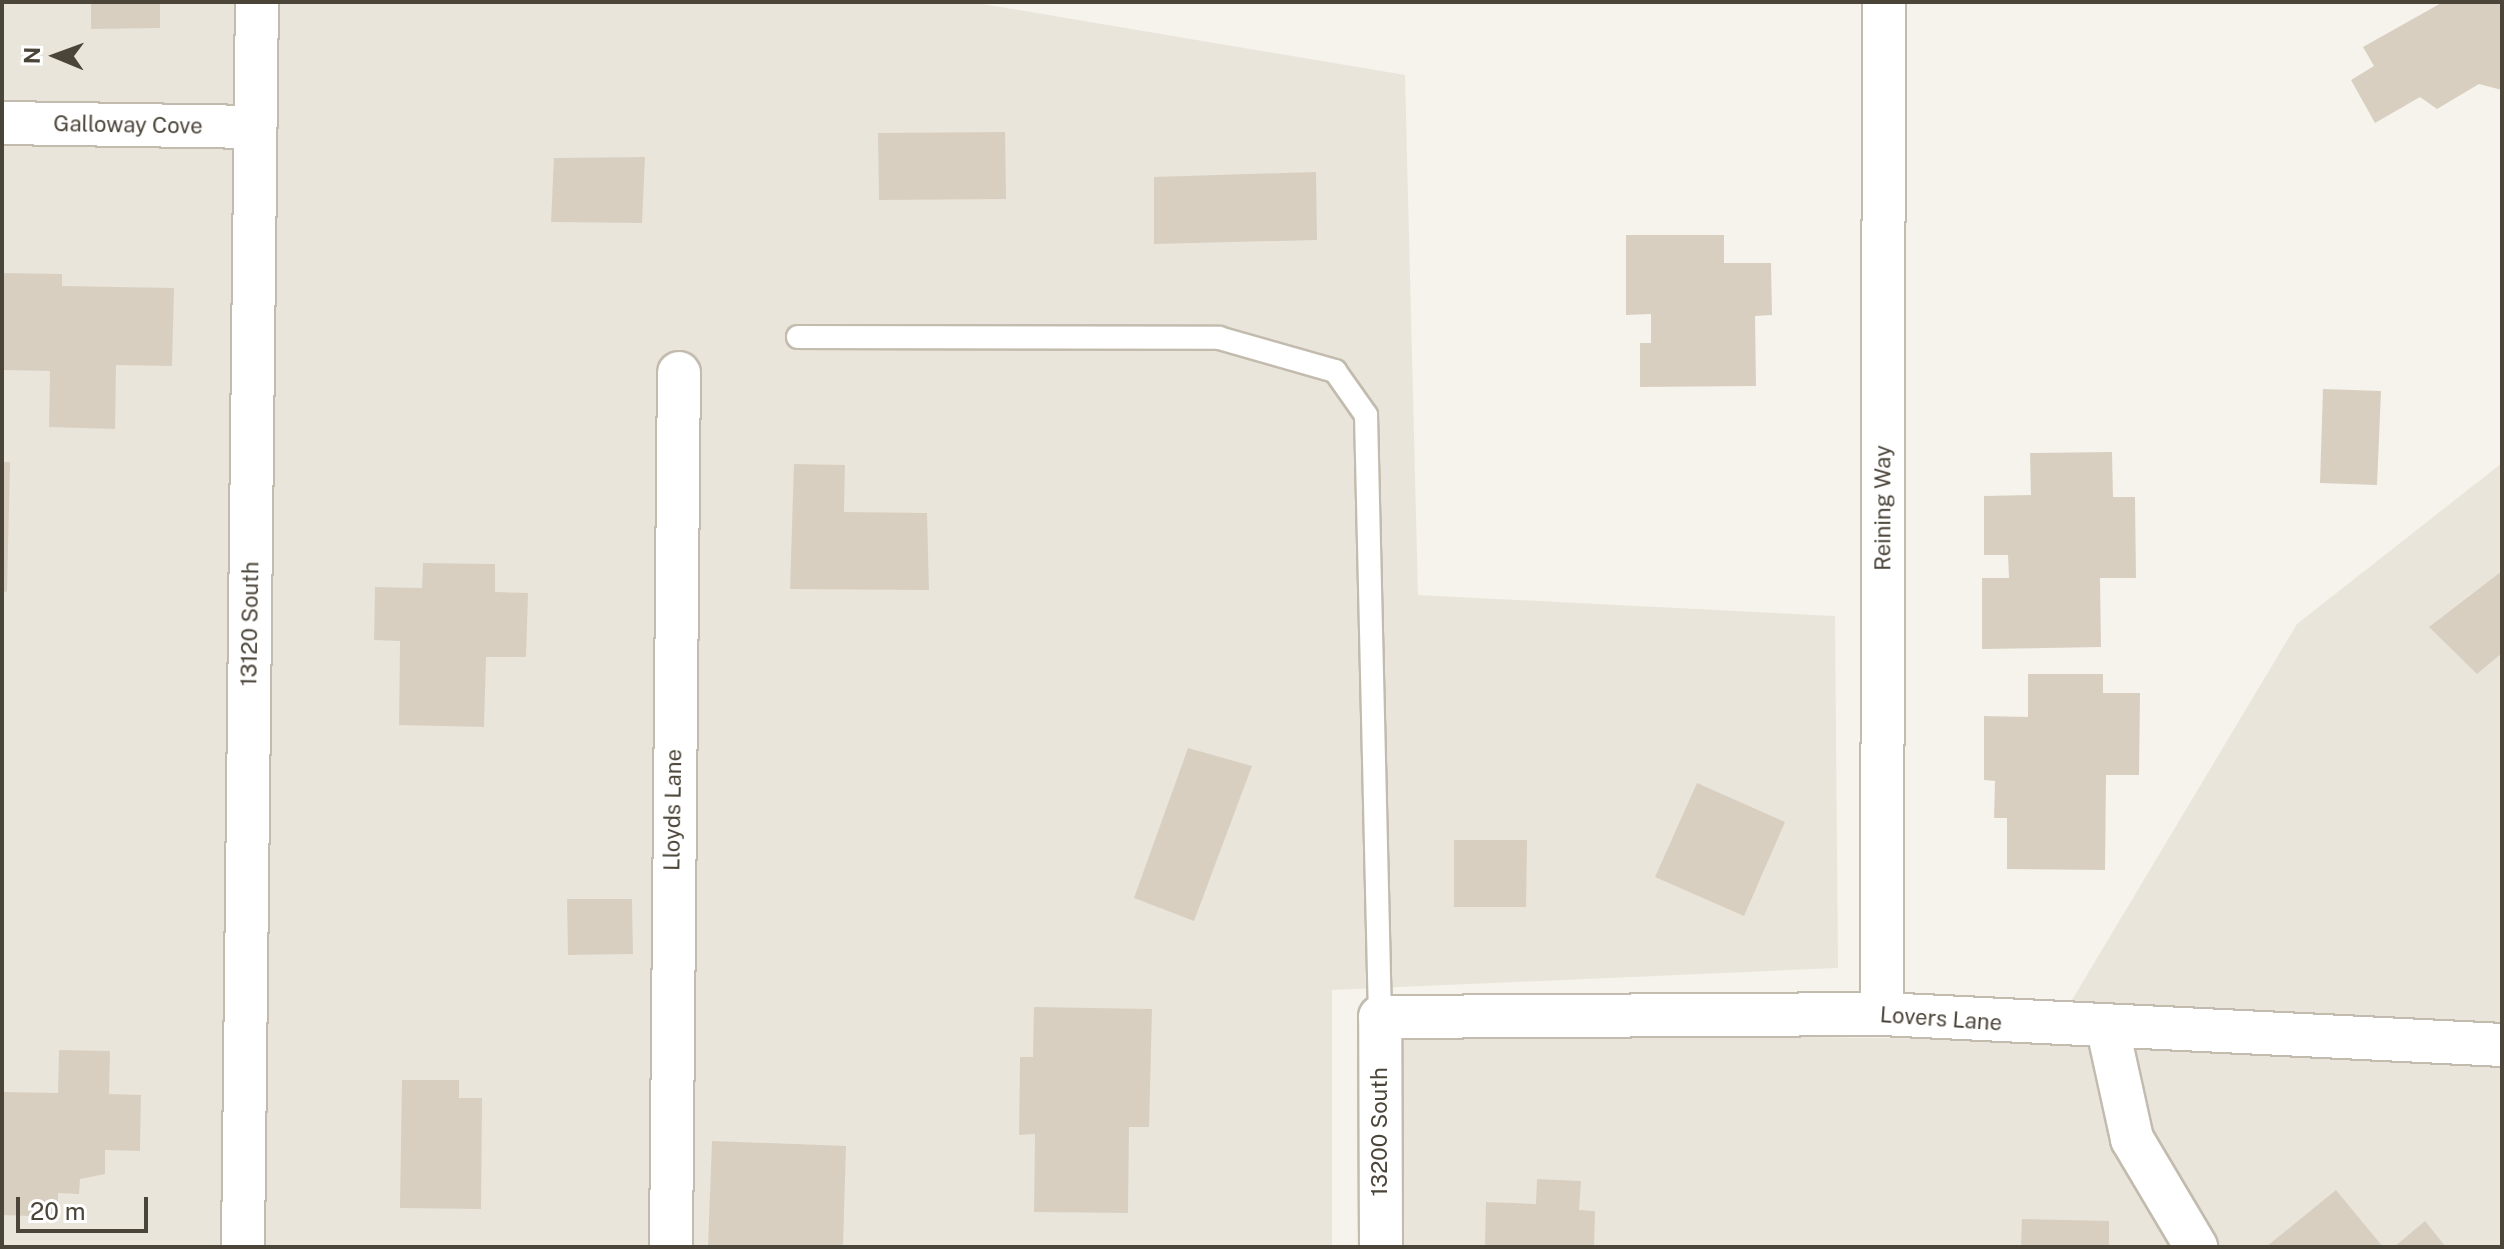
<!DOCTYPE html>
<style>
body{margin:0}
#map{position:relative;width:2504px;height:1249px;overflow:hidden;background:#f6f3ec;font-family:"Public Sans",sans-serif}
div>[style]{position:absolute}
.residential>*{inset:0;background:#eae5da}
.building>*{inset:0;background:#d8cfc1}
.roads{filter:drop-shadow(2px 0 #c2bbae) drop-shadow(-2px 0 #c2bbae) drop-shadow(0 2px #c2bbae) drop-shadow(0 -2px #c2bbae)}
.lane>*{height:22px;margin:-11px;padding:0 11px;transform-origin:11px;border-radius:11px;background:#fff}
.street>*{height:42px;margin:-21px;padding:0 21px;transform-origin:21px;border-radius:21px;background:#fff}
span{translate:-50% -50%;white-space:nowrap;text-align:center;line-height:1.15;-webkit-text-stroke:8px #fff;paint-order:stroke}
.street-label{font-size:22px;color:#4b4439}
.frame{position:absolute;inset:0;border:4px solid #4b4439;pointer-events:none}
.north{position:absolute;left:16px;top:16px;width:80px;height:80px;-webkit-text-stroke:6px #fff;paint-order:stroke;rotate:271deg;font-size:22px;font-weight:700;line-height:32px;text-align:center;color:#4b4439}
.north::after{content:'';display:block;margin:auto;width:28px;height:36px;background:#4b4439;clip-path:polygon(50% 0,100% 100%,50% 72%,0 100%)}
.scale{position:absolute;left:16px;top:1197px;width:132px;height:36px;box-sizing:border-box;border:4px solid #4b4439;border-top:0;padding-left:10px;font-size:24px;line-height:28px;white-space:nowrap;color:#4b4439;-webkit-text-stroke:6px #fff;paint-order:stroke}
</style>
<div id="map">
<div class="residential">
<i style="clip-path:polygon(2px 2px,971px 2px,1405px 75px,1418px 595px,1835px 616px,1838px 968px,1332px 990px,1332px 1247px,2px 1247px)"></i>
<i style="clip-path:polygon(2502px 463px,2502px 1247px,1386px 1247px,1389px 1032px,2048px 1040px,2297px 624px)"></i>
</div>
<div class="building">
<i style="clip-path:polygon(91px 2px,160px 2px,160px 28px,91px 29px)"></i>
<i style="clip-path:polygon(2443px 2px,2502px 2px,2502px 90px,2479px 84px,2437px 109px,2420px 97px,2375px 123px,2351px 80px,2374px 66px,2363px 47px)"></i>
<i style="clip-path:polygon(1005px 132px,1006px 199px,879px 200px,878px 133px)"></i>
<i style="clip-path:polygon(645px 157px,642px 223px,551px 222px,554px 158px)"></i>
<i style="clip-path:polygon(1316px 172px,1317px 240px,1154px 244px,1154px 177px)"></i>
<i style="clip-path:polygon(1626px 235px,1724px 235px,1724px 263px,1771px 263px,1772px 315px,1755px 316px,1756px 386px,1640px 387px,1640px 343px,1651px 343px,1651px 314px,1626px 315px)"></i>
<i style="clip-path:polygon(2px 273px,62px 274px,62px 286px,174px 288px,172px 366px,116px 365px,115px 429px,49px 427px,50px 371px,2px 370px)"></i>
<i style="clip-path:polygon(2323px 389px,2381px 391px,2377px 485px,2320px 483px)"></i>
<i style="clip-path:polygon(2112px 452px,2113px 497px,2135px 497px,2136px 578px,2100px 578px,2101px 647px,1982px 649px,1982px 578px,2009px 578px,2008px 555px,1984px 555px,1984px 496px,2031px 495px,2030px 453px)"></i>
<i style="clip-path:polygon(2px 462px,10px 462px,7px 592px,2px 591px)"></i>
<i style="clip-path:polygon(794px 464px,845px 465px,844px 512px,927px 513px,929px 590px,790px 589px)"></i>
<i style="clip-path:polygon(423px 563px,495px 564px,495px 592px,528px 593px,526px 657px,486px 657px,484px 727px,399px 725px,400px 641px,374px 640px,375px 587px,422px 588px)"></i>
<i style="clip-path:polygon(2502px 571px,2502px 653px,2477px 674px,2429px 627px)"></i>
<i style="clip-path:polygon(2028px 674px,2103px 674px,2103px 693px,2140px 693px,2139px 775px,2106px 775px,2105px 870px,2007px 869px,2007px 818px,1994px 818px,1995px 781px,1984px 780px,1984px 716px,2028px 717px)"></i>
<i style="clip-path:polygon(1188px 748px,1252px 766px,1194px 921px,1134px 898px)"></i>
<i style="clip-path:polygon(1697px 783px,1785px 822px,1744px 916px,1655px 877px)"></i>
<i style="clip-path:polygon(1454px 840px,1527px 840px,1526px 907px,1454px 907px)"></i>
<i style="clip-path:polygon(567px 899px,632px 899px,633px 954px,568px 955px)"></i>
<i style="clip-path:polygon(1034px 1007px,1152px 1009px,1149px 1127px,1129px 1127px,1128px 1213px,1034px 1212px,1035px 1134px,1019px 1135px,1020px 1057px,1033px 1057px)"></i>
<i style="clip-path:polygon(59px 1050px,110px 1051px,109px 1094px,141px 1095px,140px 1151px,105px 1150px,105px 1174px,80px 1179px,79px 1194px,58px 1193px,58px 1217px,2px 1215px,2px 1092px,58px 1093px)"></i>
<i style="clip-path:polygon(402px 1080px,459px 1080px,459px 1098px,482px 1098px,481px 1209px,400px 1208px)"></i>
<i style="clip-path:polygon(712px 1141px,846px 1146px,843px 1247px,708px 1247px)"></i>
<i style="clip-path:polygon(1537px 1179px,1581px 1181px,1579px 1210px,1595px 1211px,1594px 1247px,1485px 1247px,1486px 1202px,1536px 1204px)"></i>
<i style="clip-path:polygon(2336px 1190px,2383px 1247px,2266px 1247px)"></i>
<i style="clip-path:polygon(2022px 1219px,2109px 1221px,2109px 1247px,2021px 1247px)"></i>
<i style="clip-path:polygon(2425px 1221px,2446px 1247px,2394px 1247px)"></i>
</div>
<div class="roads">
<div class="lane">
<i style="left:798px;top:337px;width:421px;rotate:0.1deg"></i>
<i style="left:1219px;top:338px;width:121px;rotate:15.9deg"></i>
<i style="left:1335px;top:371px;width:54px;rotate:54.8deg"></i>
<i style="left:1366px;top:415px;width:602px;rotate:88.67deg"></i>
</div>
<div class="street">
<i style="left:2px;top:123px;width:253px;rotate:0.9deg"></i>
<i style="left:1882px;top:1014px;width:1012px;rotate:-89.89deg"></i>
<i style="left:2107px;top:1025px;width:117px;rotate:77.6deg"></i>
<i style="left:2132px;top:1139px;width:126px;rotate:59.3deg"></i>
<i style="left:243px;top:1247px;width:1245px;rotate:-89.36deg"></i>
<i style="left:671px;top:1247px;width:874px;rotate:-89.48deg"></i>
<i style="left:1381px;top:1247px;width:230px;rotate:-90.2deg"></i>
<i style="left:1380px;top:1017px;width:502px;rotate:-0.34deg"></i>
<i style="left:1882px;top:1014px;width:621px;rotate:2.86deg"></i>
</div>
</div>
<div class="street-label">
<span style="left:128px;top:125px;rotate:1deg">Galloway Cove</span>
<span style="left:1883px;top:508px;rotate:-90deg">Reining Way</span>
<span style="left:250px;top:624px;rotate:-89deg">13120 South</span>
<span style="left:673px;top:810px;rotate:-89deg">Lloyds Lane</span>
<span style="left:1941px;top:1019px;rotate:4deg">Lovers Lane</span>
<span style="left:1380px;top:1132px;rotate:-90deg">13200 South</span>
</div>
<div class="frame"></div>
<div class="north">N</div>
<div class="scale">20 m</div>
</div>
